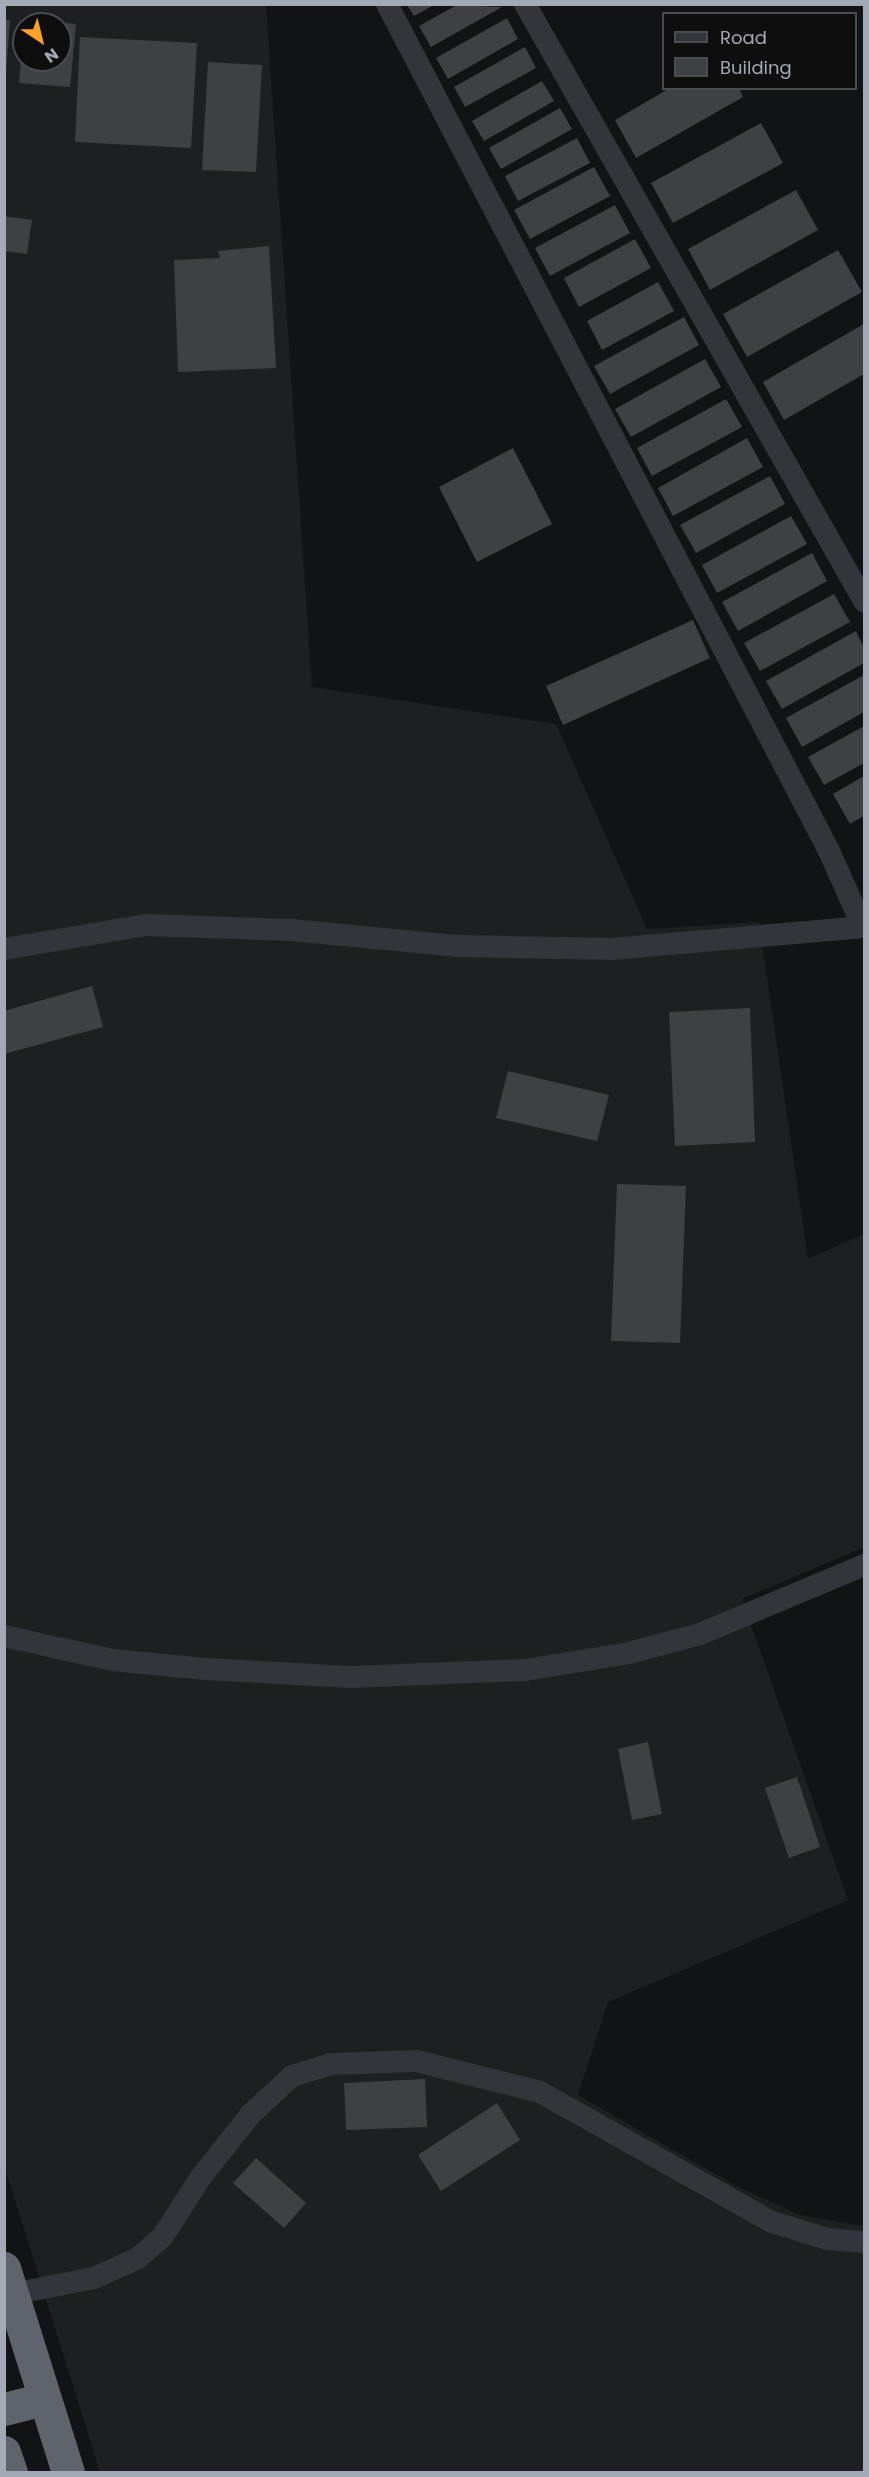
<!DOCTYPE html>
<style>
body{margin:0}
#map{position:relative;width:869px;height:2477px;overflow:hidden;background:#121314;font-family:Poppins,sans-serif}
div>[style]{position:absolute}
.built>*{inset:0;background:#1e1f21}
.building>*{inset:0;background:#3e4044}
.minor>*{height:22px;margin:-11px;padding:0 11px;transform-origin:11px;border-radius:11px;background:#33353a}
.highway>*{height:33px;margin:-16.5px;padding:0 16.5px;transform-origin:16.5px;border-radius:16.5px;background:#5f636b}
span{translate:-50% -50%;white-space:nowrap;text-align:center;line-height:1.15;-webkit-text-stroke:6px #0e0e0f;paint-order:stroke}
.frame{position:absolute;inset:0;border:6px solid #a3aab6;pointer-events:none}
.legend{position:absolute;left:662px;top:12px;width:195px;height:78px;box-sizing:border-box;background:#0e0e0f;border:2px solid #4a4c52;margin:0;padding:8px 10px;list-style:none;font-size:18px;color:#a3aab6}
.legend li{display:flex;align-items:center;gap:12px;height:30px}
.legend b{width:30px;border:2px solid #4a4c52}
.north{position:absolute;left:12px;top:12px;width:60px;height:60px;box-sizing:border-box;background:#0e0e0f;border:2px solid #4a4c52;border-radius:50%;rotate:145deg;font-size:16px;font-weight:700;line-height:24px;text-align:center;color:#a3aab6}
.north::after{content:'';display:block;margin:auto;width:21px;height:27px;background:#fda122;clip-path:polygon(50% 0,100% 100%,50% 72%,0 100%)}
</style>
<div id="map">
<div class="built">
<i style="clip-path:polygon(evenodd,4px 5px,266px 5px,312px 687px,556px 724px,647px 929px,759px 922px,808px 1259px,864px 1234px,864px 1547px,742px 1599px,848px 1900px,608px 2002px,578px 2095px,738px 2187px,800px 2215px,864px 2226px,864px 2472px,100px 2472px,4px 2165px,4px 5px,24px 24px,60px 24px,60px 60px,24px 60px,24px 24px)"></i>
</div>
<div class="building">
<i style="clip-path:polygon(407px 5px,434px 5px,414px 16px)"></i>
<i style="clip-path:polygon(457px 5px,502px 7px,431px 47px,419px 26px)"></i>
<i style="clip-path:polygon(507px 18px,518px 39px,448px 79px,436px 58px)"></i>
<i style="clip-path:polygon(25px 19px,76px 24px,70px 87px,19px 83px,22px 47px,24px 60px,60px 60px,60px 24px,25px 24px)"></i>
<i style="clip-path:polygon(4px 20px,10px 20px,6px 73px,4px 73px)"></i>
<i style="clip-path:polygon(80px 37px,197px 43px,191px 148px,75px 142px)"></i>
<i style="clip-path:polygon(525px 47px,536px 68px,465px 107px,454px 87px)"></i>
<i style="clip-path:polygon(208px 62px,262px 65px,256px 172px,202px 170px)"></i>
<i style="clip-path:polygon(542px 81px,554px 101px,484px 141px,472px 121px)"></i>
<i style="clip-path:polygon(670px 88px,739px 88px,743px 97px,636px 158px,615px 120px)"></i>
<i style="clip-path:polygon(560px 108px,572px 129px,501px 169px,489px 148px)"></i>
<i style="clip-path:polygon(761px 123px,783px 163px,673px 223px,651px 183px)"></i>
<i style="clip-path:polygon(577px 138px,590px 163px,518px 201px,505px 176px)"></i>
<i style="clip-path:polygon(594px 167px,610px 196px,530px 239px,514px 210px)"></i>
<i style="clip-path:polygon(796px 190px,818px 230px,710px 290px,688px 249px)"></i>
<i style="clip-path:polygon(615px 205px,630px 233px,550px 276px,535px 248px)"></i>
<i style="clip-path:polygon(4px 216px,32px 220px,27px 254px,4px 251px)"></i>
<i style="clip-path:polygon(635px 239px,651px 268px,579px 307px,564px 278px)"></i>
<i style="clip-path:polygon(269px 246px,276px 368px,178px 372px,174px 260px,220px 258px,218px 251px)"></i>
<i style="clip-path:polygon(838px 250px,862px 292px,747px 357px,723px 314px)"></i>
<i style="clip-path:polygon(658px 282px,674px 311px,602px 350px,587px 321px)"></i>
<i style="clip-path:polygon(684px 317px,699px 345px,610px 394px,594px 366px)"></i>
<i style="clip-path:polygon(864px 324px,864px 374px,784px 420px,763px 382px)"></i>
<i style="clip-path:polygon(705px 359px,721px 387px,631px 437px,615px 409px)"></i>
<i style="clip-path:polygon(726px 399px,742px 427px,652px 476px,637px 448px)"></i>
<i style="clip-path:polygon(747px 438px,763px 467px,673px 516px,658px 488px)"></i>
<i style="clip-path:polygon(513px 448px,552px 524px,477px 562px,439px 487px)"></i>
<i style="clip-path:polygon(770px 476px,785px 504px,696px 553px,680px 525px)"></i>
<i style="clip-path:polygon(791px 516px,807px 544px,717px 593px,702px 565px)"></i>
<i style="clip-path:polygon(812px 553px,827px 581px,738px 631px,722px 602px)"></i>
<i style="clip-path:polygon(834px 594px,850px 622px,760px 671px,744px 643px)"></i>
<i style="clip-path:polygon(693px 620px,710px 658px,563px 725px,546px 686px)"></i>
<i style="clip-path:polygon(856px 631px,864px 648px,864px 663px,782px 709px,766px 681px)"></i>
<i style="clip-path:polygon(864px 675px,864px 712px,802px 747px,786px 718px)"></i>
<i style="clip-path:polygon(864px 726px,864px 763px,824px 785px,808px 757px)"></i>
<i style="clip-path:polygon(864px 776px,864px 816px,850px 824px,833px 794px)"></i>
<i style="clip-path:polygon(92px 986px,103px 1027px,4px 1054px,4px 1011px)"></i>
<i style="clip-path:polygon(750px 1008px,755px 1142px,675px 1146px,669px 1012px)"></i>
<i style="clip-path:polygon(508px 1071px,609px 1095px,597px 1141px,496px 1118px)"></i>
<i style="clip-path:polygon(617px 1184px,686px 1186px,680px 1343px,611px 1341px)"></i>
<i style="clip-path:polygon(648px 1742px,662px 1814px,632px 1820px,618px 1749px)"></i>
<i style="clip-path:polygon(797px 1777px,820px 1847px,789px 1858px,765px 1788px)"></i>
<i style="clip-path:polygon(425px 2079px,427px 2127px,346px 2130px,344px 2083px)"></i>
<i style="clip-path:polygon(497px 2103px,520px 2140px,441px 2191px,418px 2155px)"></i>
<i style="clip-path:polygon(256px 2158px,306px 2203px,284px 2228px,233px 2183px)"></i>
</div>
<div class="minor">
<i style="left:387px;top:4px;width:955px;rotate:62.44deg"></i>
<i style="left:829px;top:851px;width:83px;rotate:65.9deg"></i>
<i style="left:525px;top:4px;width:687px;rotate:60.41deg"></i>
<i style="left:4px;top:949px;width:144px;rotate:-9.6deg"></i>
<i style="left:146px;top:925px;width:145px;rotate:2deg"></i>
<i style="left:291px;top:930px;width:166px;rotate:5.5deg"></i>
<i style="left:456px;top:946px;width:156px;rotate:1.1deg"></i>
<i style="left:612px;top:949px;width:253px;rotate:-5deg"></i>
<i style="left:4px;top:1636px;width:111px;rotate:12.5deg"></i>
<i style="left:112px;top:1660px;width:94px;rotate:5.5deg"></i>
<i style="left:206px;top:1669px;width:145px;rotate:3.2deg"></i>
<i style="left:351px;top:1677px;width:174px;rotate:-2.3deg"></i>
<i style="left:525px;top:1670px;width:105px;rotate:-9.3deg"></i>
<i style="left:629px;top:1653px;width:73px;rotate:-15deg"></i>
<i style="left:700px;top:1634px;width:178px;rotate:-22.8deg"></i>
<i style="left:13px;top:2294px;width:83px;rotate:-11.2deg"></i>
<i style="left:94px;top:2278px;width:48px;rotate:-24.4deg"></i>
<i style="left:138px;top:2258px;width:33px;rotate:-41deg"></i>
<i style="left:163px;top:2236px;width:70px;rotate:-57.2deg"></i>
<i style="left:201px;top:2177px;width:80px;rotate:-51.6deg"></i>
<i style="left:251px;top:2114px;width:56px;rotate:-42.8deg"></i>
<i style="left:292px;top:2076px;width:41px;rotate:-17.1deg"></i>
<i style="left:331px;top:2064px;width:85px;rotate:-2deg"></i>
<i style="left:416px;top:2061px;width:128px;rotate:14deg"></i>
<i style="left:540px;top:2092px;width:266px;rotate:29.3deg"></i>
<i style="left:772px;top:2222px;width:59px;rotate:16.9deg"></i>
<i style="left:828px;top:2239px;width:36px;rotate:5deg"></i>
</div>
<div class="highway">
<i style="left:4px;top:2268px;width:214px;rotate:72.6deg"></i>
<i style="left:4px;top:2409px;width:41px;rotate:-14deg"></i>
<i style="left:4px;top:2452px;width:21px;rotate:71deg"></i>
</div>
<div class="frame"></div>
<ul class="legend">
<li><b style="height:8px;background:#33353a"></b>Road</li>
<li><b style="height:16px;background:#3e4044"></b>Building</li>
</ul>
<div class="north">N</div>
</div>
